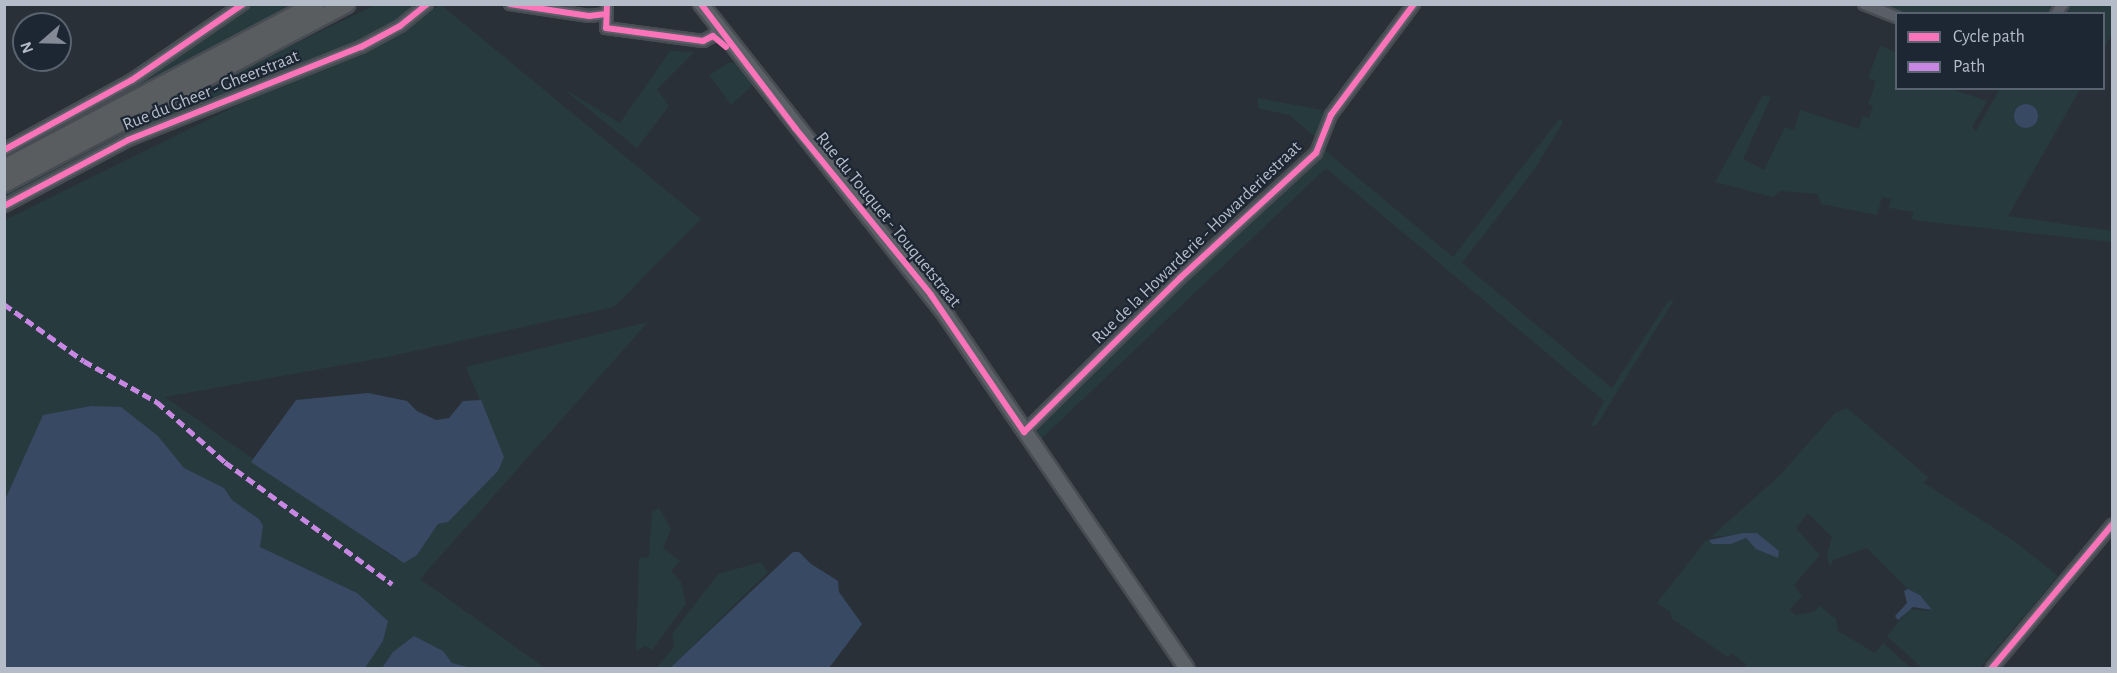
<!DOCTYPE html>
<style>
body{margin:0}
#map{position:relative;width:2117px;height:673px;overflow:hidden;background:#2a3038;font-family:"Alegreya Sans",sans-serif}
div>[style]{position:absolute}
.green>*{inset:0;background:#273a3e}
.water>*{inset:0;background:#384963}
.round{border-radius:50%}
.roads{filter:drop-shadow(2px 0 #484c53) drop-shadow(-2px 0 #484c53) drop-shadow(0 2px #484c53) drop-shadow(0 -2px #484c53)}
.minor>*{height:10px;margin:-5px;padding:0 5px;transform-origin:5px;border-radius:5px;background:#5a5e66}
.major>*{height:14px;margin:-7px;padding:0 7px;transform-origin:7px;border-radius:7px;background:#5c6168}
.highway>*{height:16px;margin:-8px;padding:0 8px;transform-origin:8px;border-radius:8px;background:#5a5d60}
.quiet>*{height:4.5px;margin-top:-2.25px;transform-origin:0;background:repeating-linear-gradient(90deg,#c787e3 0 9px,transparent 0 13.5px)}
.cycleway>*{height:6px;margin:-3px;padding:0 3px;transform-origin:3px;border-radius:3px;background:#fb73b8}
span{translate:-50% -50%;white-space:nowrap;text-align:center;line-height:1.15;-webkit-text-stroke:4.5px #1d2633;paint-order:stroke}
.street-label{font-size:18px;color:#b4bcc9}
.frame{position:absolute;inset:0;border:6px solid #b4bcc9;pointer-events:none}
.legend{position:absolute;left:1895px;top:12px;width:210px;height:78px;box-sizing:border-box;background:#1d2633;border:2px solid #59626f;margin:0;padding:8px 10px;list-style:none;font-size:18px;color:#b4bcc9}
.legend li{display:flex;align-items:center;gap:12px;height:30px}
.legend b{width:30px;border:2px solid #59626f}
.north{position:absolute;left:12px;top:12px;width:60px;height:60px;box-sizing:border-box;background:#1d2633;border:2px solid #59626f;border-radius:50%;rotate:250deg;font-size:16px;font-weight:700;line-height:24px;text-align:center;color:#b4bcc9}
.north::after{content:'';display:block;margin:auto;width:21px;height:27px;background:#848b96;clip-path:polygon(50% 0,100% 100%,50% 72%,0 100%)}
</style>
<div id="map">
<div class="green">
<i style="clip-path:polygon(249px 5px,296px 5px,5px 161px,4px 152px)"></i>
<i style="clip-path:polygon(375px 5px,421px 5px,393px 28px,441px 5px,701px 219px,614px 307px,387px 357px,165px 397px,396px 559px,417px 555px,438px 524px,448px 522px,504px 457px,466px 367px,648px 322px,420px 579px,545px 668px,5px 668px,5px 220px,353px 48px,173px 118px,5px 202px,4px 194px,232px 74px)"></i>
<i style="clip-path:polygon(1876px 5px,2058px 5px,2052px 14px,1900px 13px)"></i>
<i style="clip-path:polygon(2067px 5px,2112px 5px,2112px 33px,2104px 49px,2104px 14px,2060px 14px)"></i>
<i style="clip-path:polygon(1880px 46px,1896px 52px,1896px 88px,1951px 89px,1987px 101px,1972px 127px,1976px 131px,2000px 89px,2080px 89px,2008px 216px,2112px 231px,2112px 242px,1921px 221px,1911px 219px,1914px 212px,1889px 208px,1891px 199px,1882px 197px,1877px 215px,1821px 204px,1818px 194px,1780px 191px,1773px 197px,1715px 182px,1763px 95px,1771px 97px,1743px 159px,1764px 170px,1785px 127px,1794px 130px,1800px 110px,1859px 129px,1863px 116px,1869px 118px,1873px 106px,1868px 104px,1876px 81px,1868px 78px)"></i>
<i style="clip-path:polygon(670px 51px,694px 52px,657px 89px,669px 106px,637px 148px,561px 87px,620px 123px)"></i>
<i style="clip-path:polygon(730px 62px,738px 64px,753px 85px,731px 105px,709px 75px)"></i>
<i style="clip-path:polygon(1258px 98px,1322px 110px,1325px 121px,1320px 141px,1289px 115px,1258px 108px)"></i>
<i style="clip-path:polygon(1560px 118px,1563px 122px,1536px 167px,1462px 263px,1612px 388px,1668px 301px,1674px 300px,1596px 426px,1591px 425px,1604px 401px,1326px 168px,1040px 440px,1034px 433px,1322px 148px,1453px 257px)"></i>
<i style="clip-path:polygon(1847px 408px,1928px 477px,1924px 483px,2014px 541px,2058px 576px,1980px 668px,1922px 668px,1887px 636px,1909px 609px,1931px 611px,1920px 595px,1908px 589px,1867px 548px,1833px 560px,1830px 568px,1827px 555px,1832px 537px,1808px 513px,1796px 528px,1820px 555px,1794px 585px,1802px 596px,1790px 609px,1795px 615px,1813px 612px,1820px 606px,1836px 619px,1838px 631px,1875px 653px,1883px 643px,1911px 668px,1744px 668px,1746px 664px,1731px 653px,1728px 657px,1672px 619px,1670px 612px,1657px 603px,1706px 540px,1731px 544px,1746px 537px,1756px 549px,1779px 551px,1757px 533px,1711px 537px,1779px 476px,1835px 413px)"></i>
<i style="clip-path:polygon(659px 508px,671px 529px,663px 548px,680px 561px,671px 571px,681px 582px,686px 604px,652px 650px,645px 646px,636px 651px,639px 558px,649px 557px,652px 512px)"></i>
<i style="clip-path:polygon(761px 562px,768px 572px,670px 668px,656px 668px,674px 647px,672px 634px,718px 574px)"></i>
</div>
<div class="water">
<i class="round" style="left:2014px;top:104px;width:24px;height:24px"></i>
<i style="clip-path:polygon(368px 393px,407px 401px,417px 411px,436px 420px,449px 418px,463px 401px,481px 400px,504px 457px,498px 471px,448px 522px,438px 524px,417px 555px,404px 563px,251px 462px,296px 400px)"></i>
<i style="clip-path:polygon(91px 406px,121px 407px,158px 436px,184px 468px,224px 488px,232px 500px,259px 519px,263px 526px,260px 547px,357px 593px,388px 621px,383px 641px,365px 668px,5px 668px,5px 500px,43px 415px)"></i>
<i style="clip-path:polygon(1743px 533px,1757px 533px,1779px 551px,1778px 558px,1756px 549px,1746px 538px,1731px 544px,1712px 544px,1709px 540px)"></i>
<i style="clip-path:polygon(793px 552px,799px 552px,811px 564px,838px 581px,839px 592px,862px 624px,829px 668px,670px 668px)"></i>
<i style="clip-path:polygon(1908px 589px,1920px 595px,1932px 610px,1913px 607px,1898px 620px,1895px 616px,1907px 603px,1904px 591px)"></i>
<i style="clip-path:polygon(414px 636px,443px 651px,452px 663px,471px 668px,382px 668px,393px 652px)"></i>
</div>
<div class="roads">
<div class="minor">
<i style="left:510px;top:4px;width:80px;rotate:8.6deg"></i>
<i style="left:589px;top:16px;width:17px;rotate:-7deg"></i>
<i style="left:607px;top:4px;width:24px;rotate:92deg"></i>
<i style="left:606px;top:28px;width:98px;rotate:7.6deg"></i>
<i style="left:703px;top:41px;width:11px;rotate:-27deg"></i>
<i style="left:713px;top:36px;width:9px;rotate:-63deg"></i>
<i style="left:1864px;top:4px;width:35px;rotate:22deg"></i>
<i style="left:2056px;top:14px;width:12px;rotate:-55deg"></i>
<i style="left:4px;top:150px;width:146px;rotate:-28.7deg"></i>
<i style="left:132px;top:80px;width:135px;rotate:-34.4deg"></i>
<i style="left:4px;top:206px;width:140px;rotate:-28deg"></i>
<i style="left:128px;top:140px;width:251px;rotate:-21.8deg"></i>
<i style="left:361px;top:47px;width:44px;rotate:-28.3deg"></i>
<i style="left:400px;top:26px;width:35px;rotate:-39deg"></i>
<i style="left:1024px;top:432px;width:219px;rotate:-44.6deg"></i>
<i style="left:1180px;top:278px;width:185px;rotate:-42.6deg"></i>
<i style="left:1316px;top:153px;width:41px;rotate:-68.5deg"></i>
<i style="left:1331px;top:115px;width:139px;rotate:-53.2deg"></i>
<i style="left:1992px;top:668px;width:187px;rotate:-50deg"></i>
</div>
<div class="major">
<i style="left:701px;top:4px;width:398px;rotate:51.8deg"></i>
<i style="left:947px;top:317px;width:425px;rotate:55.7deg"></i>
</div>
<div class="highway">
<i style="left:4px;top:168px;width:352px;rotate:-27.8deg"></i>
<i style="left:4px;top:184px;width:387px;rotate:-27.7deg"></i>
</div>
</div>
<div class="quiet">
<i style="left:4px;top:304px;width:98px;rotate:35.5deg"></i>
<i style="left:84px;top:361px;width:84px;rotate:29.3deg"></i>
<i style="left:157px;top:402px;width:91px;rotate:41.4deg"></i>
<i style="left:225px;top:462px;width:207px;rotate:36.1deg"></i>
</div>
<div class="cycleway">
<i style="left:510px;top:4px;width:80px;rotate:8.6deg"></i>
<i style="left:589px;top:16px;width:17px;rotate:-7deg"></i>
<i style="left:607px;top:4px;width:24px;rotate:92deg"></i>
<i style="left:606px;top:28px;width:98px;rotate:7.6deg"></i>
<i style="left:703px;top:41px;width:11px;rotate:-27deg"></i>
<i style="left:713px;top:36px;width:17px;rotate:40deg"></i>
<i style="left:701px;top:4px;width:156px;rotate:52.8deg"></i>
<i style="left:795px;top:128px;width:215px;rotate:50.8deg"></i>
<i style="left:931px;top:295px;width:166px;rotate:55.8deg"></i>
<i style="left:1024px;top:432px;width:219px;rotate:-44.6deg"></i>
<i style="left:1180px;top:278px;width:185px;rotate:-42.6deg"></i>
<i style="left:1316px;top:153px;width:41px;rotate:-68.5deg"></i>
<i style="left:1331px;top:115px;width:139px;rotate:-53.2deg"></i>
<i style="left:4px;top:150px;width:146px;rotate:-28.7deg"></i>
<i style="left:132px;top:80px;width:135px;rotate:-34.4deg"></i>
<i style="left:4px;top:206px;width:140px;rotate:-28deg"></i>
<i style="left:128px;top:140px;width:251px;rotate:-21.8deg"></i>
<i style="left:361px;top:47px;width:44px;rotate:-28.3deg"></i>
<i style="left:400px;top:26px;width:35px;rotate:-39deg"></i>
<i style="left:1992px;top:668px;width:187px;rotate:-50deg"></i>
</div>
<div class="street-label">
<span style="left:211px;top:91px;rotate:-22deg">Rue du Gheer - Gheerstraat</span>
<span style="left:888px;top:220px;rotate:51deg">Rue du Touquet - Touquetstraat</span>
<span style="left:1197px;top:243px;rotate:-44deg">Rue de la Howarderie - Howarderiestraat</span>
</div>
<div class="frame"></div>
<ul class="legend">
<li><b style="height:8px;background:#fb73b8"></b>Cycle path</li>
<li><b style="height:8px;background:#c787e3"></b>Path</li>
</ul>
<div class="north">N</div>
</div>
